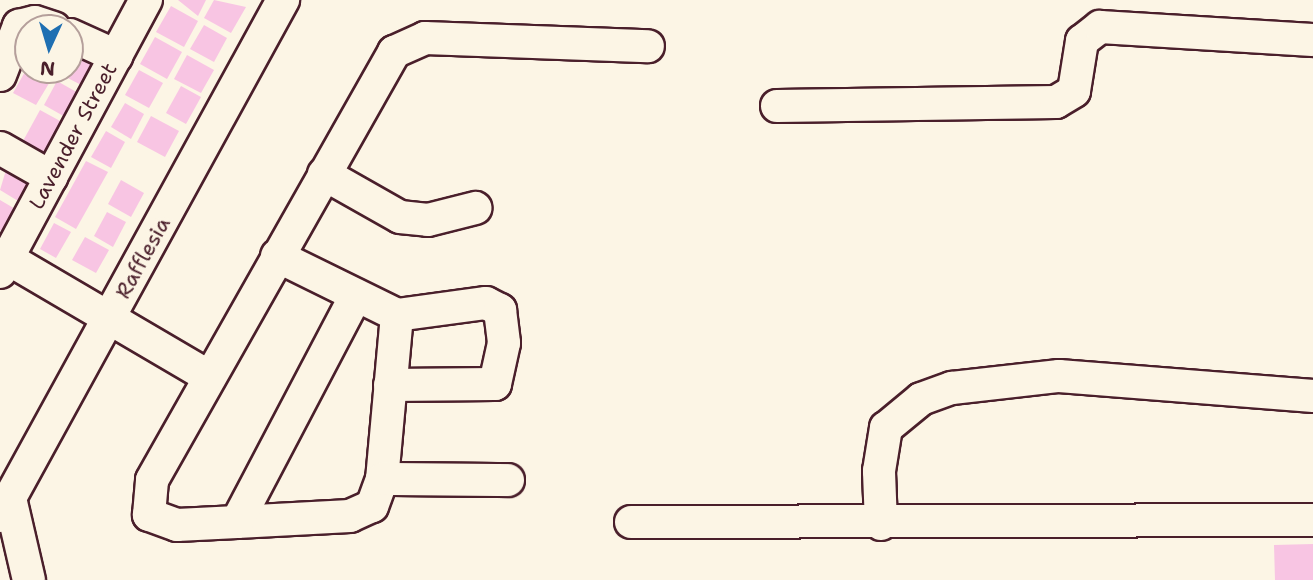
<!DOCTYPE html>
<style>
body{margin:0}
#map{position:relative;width:1313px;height:580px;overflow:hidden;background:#fcf5e5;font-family:"Shantell Sans",sans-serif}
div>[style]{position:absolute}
.building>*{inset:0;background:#f8c5e3}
.roads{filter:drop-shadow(2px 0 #4a1f2b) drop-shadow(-2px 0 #4a1f2b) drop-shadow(0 2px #4a1f2b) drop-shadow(0 -2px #4a1f2b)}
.minor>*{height:32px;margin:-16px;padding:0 16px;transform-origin:16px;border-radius:16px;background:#fcf5e5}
span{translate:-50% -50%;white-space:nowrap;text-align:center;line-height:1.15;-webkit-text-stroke:7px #fcf5e5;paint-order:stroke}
.street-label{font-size:21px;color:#4a1f2b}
.north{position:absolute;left:14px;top:14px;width:70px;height:70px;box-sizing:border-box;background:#fcf5e5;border:2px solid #b59f9b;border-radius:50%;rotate:184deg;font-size:19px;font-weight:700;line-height:28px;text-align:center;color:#4a1f2b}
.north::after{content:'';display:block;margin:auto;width:24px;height:32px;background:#1f6fb2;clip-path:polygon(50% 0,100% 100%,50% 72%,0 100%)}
</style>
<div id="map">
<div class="building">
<i style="clip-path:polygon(178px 0,206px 0,198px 16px)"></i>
<i style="clip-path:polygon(214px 0,246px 7px,231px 33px,204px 18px)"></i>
<i style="clip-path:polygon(171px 6px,198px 21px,184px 47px,156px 32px)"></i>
<i style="clip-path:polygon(204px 25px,227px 38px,214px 62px,190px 49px)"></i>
<i style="clip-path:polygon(155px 37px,182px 52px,167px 79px,140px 64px)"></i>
<i style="clip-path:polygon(73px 51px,99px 65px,87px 88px,60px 74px,70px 70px)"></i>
<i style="clip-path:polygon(187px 55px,214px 70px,201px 93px,174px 79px)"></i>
<i style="clip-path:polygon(26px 70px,51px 80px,36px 105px,13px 93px)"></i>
<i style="clip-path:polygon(139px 70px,163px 83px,149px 108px,125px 95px)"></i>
<i style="clip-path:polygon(57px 81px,80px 94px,67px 118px,44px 105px)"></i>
<i style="clip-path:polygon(181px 86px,201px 97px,186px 124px,166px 113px)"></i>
<i style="clip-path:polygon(125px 103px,144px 114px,131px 139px,111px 127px)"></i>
<i style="clip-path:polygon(40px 110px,62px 122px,44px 153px,23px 141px)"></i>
<i style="clip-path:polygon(151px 116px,179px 131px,165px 157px,137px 142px)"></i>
<i style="clip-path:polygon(106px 131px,125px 142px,111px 168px,91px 157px)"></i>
<i style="clip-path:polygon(86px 161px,108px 172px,76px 229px,55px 217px)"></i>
<i style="clip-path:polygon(6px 170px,33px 186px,23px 204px,0 190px)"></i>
<i style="clip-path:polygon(121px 180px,144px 193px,131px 217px,108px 204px)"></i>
<i style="clip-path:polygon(0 200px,17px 210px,4px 232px,0 230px)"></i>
<i style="clip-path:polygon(107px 212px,126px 222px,113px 247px,94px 236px)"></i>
<i style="clip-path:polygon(54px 223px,71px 232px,56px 258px,40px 249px)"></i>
<i style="clip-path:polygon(85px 237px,109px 250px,96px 273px,72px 260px)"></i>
<i style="clip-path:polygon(1313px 544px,1313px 580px,1275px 580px,1274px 545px)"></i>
</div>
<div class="roads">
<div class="minor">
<i style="left:70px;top:35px;width:51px;rotate:24.5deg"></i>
<i style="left:0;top:75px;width:53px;rotate:-68.8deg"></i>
<i style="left:19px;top:26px;width:16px;rotate:-14deg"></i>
<i style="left:35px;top:22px;width:20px;rotate:18deg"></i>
<i style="left:777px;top:106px;width:279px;rotate:-0.8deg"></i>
<i style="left:1056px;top:102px;width:21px;rotate:-31deg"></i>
<i style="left:1074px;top:91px;width:51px;rotate:-80.9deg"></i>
<i style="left:1082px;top:41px;width:23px;rotate:-38deg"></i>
<i style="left:1100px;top:27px;width:213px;rotate:3.5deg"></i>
<i style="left:0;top:148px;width:59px;rotate:29.6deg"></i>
<i style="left:324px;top:174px;width:87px;rotate:29.5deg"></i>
<i style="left:400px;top:217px;width:28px;rotate:6deg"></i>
<i style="left:428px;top:220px;width:49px;rotate:-14.3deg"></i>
<i style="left:0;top:254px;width:243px;rotate:30.4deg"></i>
<i style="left:277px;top:256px;width:134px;rotate:26.2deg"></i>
<i style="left:397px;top:315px;width:90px;rotate:-7.7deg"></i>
<i style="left:486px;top:303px;width:16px;rotate:27deg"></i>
<i style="left:500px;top:310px;width:33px;rotate:83deg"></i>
<i style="left:504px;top:343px;width:42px;rotate:102.4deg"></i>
<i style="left:495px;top:384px;width:105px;rotate:179.5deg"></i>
<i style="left:0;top:272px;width:309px;rotate:-61.8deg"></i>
<i style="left:397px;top:315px;width:165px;rotate:95.2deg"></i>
<i style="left:382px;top:479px;width:29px;rotate:110deg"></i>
<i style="left:372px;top:506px;width:24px;rotate:156deg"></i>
<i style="left:350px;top:516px;width:113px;rotate:177deg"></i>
<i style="left:237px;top:522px;width:60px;rotate:177.1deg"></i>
<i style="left:177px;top:525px;width:30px;rotate:-160deg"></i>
<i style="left:149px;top:515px;width:35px;rotate:-85deg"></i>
<i style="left:152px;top:480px;width:492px;rotate:-60.5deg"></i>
<i style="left:394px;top:52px;width:34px;rotate:-24deg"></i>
<i style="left:425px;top:38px;width:223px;rotate:2.1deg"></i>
<i style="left:382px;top:479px;width:126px;rotate:0.5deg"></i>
<i style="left:10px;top:498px;width:84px;rotate:77deg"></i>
<i style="left:0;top:516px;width:589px;rotate:-61.26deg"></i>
<i style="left:237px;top:522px;width:256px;rotate:-62.3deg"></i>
<i style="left:631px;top:522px;width:682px;rotate:-0.17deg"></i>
<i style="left:881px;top:524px;width:53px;rotate:-92.2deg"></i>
<i style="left:879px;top:471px;width:44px;rotate:-80.8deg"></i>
<i style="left:886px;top:428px;width:45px;rotate:-39.6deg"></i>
<i style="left:921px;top:399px;width:33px;rotate:-20deg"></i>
<i style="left:952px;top:388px;width:108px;rotate:-6.4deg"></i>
<i style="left:1059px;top:376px;width:255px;rotate:4.5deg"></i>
</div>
</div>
<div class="street-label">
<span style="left:73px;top:136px;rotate:-62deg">Lavender Street</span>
<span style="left:143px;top:258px;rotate:-61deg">Rafflesia</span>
</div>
<div class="north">N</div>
</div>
